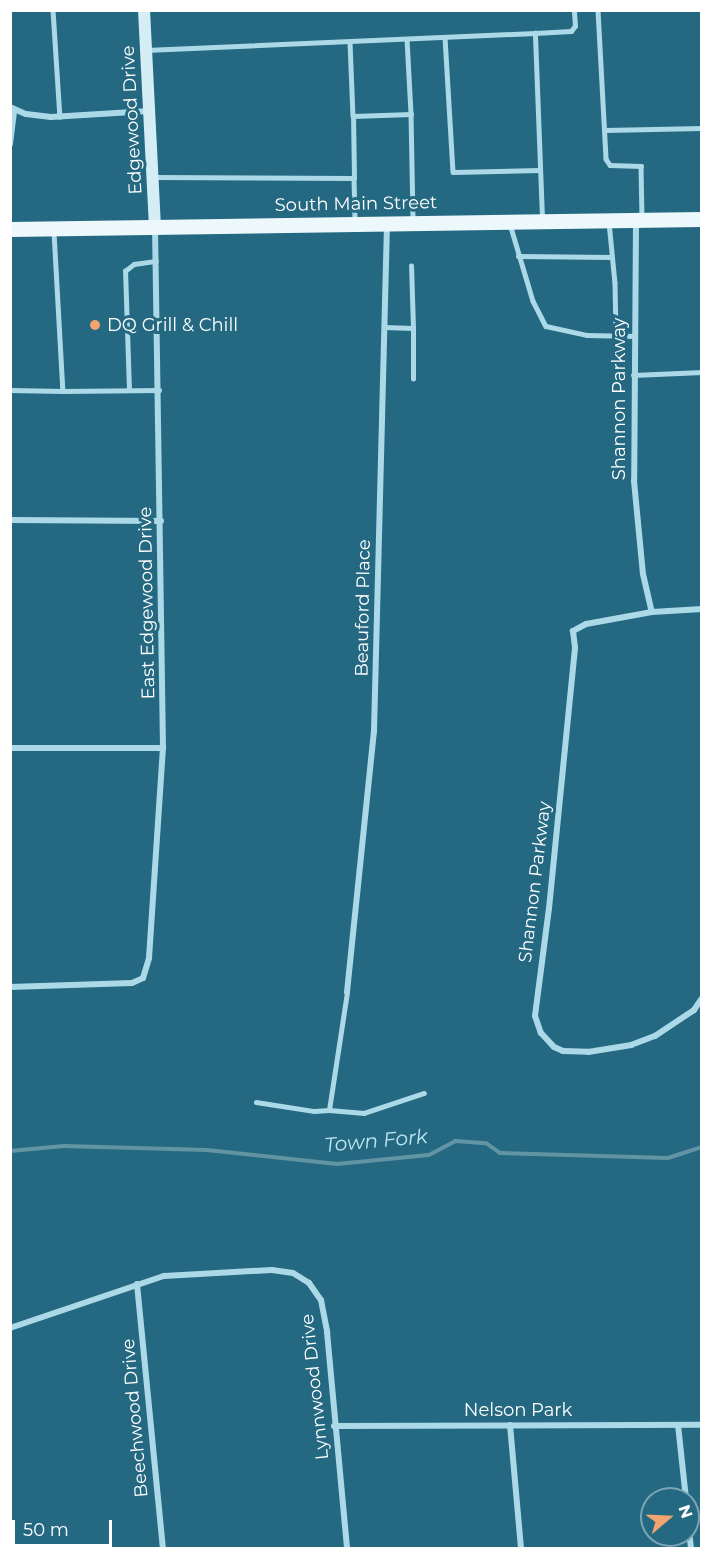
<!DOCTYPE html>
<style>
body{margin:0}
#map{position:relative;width:712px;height:1559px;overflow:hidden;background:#246981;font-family:Montserrat,sans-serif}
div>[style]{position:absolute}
.stream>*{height:4px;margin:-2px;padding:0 2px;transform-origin:2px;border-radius:2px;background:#6394a3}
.lane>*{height:4.5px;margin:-2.25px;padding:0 2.25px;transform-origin:2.25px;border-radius:2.25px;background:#acd9e7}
.street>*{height:6px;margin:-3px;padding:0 3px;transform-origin:3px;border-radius:3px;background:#acd9e7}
.secondary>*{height:12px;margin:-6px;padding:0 6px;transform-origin:6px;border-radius:6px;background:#d5eef6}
.primary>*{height:15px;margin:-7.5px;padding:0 7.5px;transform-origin:7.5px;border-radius:7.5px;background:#edf8fd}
.dots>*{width:16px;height:16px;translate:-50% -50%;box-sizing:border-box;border:3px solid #246981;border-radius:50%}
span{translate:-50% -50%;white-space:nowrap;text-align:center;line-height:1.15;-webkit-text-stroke:6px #246981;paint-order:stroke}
.street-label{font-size:18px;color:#fff}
.poi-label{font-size:18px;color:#fff}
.left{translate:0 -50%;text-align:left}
.water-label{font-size:20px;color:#bee4f0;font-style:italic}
.frame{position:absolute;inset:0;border:12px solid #fff;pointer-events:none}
.north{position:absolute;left:640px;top:1487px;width:60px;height:60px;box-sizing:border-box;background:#246981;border:2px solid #7ca5b3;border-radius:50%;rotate:71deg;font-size:16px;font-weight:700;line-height:24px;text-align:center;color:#fff}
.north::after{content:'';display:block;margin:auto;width:21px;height:27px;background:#f1a46f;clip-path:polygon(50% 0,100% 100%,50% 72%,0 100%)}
.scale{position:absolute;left:12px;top:1520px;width:100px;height:27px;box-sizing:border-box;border:3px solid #fff;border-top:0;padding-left:8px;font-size:18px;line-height:21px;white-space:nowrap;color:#fff;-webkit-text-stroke:4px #246981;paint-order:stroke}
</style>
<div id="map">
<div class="stream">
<i style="left:10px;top:1151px;width:54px;rotate:-5.3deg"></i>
<i style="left:64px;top:1146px;width:143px;rotate:1.6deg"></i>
<i style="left:207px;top:1150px;width:131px;rotate:6.1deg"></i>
<i style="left:337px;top:1164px;width:92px;rotate:-5.6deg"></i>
<i style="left:429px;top:1155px;width:30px;rotate:-28deg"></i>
<i style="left:455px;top:1141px;width:31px;rotate:4deg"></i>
<i style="left:486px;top:1143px;width:17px;rotate:36deg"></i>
<i style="left:500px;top:1153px;width:168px;rotate:1.7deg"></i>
<i style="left:668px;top:1158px;width:36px;rotate:-18deg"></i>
</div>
<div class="lane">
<i style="left:53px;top:10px;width:107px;rotate:86.3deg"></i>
<i style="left:598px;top:10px;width:149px;rotate:86.9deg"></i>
<i style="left:606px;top:159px;width:7px;rotate:56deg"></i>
<i style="left:610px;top:165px;width:31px;rotate:2deg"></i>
<i style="left:641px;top:166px;width:50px;rotate:88.9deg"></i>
<i style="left:445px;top:37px;width:135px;rotate:86.6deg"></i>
<i style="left:453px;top:172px;width:87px;rotate:-1.3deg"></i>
<i style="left:407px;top:39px;width:75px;rotate:86.9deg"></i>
<i style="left:350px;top:42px;width:74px;rotate:87.7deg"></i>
<i style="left:146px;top:50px;width:389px;rotate:-2.5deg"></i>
<i style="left:605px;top:130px;width:97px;rotate:-1.2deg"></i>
<i style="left:10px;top:144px;width:35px;rotate:-83deg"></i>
<i style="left:153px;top:177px;width:201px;rotate:0.3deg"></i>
<i style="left:354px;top:178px;width:42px;rotate:88.6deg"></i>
<i style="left:354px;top:178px;width:62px;rotate:-90.9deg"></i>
<i style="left:353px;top:116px;width:58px;rotate:-2deg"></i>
<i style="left:411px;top:114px;width:106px;rotate:88.9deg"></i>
<i style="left:542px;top:218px;width:185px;rotate:-92.2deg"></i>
<i style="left:535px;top:33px;width:36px;rotate:-3deg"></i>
<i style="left:571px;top:31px;width:6px;rotate:-51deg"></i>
<i style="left:575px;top:26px;width:16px;rotate:-94deg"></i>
<i style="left:609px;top:222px;width:61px;rotate:84.4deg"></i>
<i style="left:615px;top:283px;width:53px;rotate:88.9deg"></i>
<i style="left:510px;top:224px;width:80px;rotate:73.4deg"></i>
<i style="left:533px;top:301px;width:28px;rotate:63deg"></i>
<i style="left:546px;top:326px;width:42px;rotate:12.4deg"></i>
<i style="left:587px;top:335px;width:47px;rotate:1.2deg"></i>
<i style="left:54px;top:232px;width:159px;rotate:86.8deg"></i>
<i style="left:63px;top:391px;width:96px;rotate:-0.6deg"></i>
<i style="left:518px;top:256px;width:93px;rotate:0.6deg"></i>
<i style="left:384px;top:327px;width:29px;rotate:2deg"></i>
<i style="left:413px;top:328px;width:62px;rotate:-91.8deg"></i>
<i style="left:633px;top:375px;width:69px;rotate:-2.5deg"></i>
<i style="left:413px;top:379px;width:51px;rotate:-90deg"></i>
<i style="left:10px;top:390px;width:53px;rotate:1.1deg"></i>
<i style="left:129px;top:390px;width:119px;rotate:-91.9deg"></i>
<i style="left:125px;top:271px;width:11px;rotate:-38deg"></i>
<i style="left:134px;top:264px;width:22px;rotate:-8deg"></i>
<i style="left:256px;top:1102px;width:59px;rotate:8.8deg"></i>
<i style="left:314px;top:1111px;width:15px;rotate:-4deg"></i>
<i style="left:329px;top:1110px;width:119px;rotate:-81.3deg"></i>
<i style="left:329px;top:1110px;width:35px;rotate:5deg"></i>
<i style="left:364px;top:1113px;width:63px;rotate:-18.4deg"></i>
</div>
<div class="street">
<i style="left:10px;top:107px;width:17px;rotate:24deg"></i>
<i style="left:26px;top:114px;width:25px;rotate:7deg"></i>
<i style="left:51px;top:117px;width:98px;rotate:-3.5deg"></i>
<i style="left:636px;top:222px;width:259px;rotate:90.4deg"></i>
<i style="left:634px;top:481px;width:93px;rotate:84.5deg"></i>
<i style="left:643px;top:574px;width:39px;rotate:77deg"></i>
<i style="left:10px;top:520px;width:151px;rotate:0.4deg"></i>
<i style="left:702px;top:609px;width:50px;rotate:176.6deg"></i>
<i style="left:652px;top:612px;width:67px;rotate:169.7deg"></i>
<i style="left:586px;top:624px;width:15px;rotate:152deg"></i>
<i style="left:573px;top:631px;width:17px;rotate:83deg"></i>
<i style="left:575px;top:648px;width:261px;rotate:95.7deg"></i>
<i style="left:549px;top:908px;width:109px;rotate:97.4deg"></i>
<i style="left:535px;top:1016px;width:18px;rotate:71deg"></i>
<i style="left:541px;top:1033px;width:19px;rotate:47deg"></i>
<i style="left:554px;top:1047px;width:10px;rotate:24deg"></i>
<i style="left:563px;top:1051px;width:25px;rotate:2deg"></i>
<i style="left:588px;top:1052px;width:44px;rotate:-9.2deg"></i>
<i style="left:631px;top:1045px;width:26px;rotate:-21deg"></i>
<i style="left:655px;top:1036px;width:47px;rotate:-33.7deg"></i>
<i style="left:694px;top:1010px;width:14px;rotate:-56deg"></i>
<i style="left:10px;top:748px;width:153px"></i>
<i style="left:10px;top:987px;width:122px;rotate:-1.9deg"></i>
<i style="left:132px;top:983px;width:12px;rotate:-24deg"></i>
<i style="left:143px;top:978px;width:21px;rotate:-73deg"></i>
<i style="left:149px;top:958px;width:210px;rotate:-86.2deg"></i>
<i style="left:163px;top:748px;width:520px;rotate:-90.88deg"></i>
<i style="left:347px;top:992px;width:262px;rotate:-84.1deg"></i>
<i style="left:374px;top:731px;width:508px;rotate:-88.53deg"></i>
<i style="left:137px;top:1284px;width:265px;rotate:84.4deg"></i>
<i style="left:10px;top:1328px;width:163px;rotate:-18.7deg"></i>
<i style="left:164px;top:1276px;width:108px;rotate:-3.2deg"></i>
<i style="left:272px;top:1270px;width:21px;rotate:8deg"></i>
<i style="left:293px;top:1273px;width:19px;rotate:32deg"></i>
<i style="left:309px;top:1283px;width:21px;rotate:55deg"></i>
<i style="left:321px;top:1300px;width:33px;rotate:79deg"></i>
<i style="left:327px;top:1332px;width:217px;rotate:84.7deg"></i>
<i style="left:510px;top:1425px;width:123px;rotate:84.9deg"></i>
<i style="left:678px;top:1425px;width:74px;rotate:83.8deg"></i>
<i style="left:334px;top:1426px;width:368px;rotate:-0.2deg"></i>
<i style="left:688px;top:1520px;width:28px;rotate:84deg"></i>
</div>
<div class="secondary">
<i style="left:144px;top:10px;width:217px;rotate:87.1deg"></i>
</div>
<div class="primary">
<i style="left:10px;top:229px;width:692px;rotate:-0.83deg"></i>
</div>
<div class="dots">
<i style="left:95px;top:325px;background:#f1a46f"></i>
</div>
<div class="street-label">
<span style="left:132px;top:120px;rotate:-93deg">Edgewood Drive</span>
<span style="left:356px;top:204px;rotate:-1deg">South Main Street</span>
<span style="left:619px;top:399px;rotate:-90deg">Shannon Parkway</span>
<span style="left:147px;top:603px;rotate:-91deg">East Edgewood Drive</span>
<span style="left:363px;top:608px;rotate:-89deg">Beauford Place</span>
<span style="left:535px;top:882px;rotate:-83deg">Shannon Parkway</span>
<span style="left:315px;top:1387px;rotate:-96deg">Lynnwood Drive</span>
<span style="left:518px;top:1410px">Nelson Park</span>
<span style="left:135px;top:1418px;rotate:-95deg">Beechwood Drive</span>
</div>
<div class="poi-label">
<span class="left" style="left:107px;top:325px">DQ Grill &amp; Chill</span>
</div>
<div class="water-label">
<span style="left:376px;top:1141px;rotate:-5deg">Town Fork</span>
</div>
<div class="frame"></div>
<div class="north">N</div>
<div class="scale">50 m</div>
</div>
